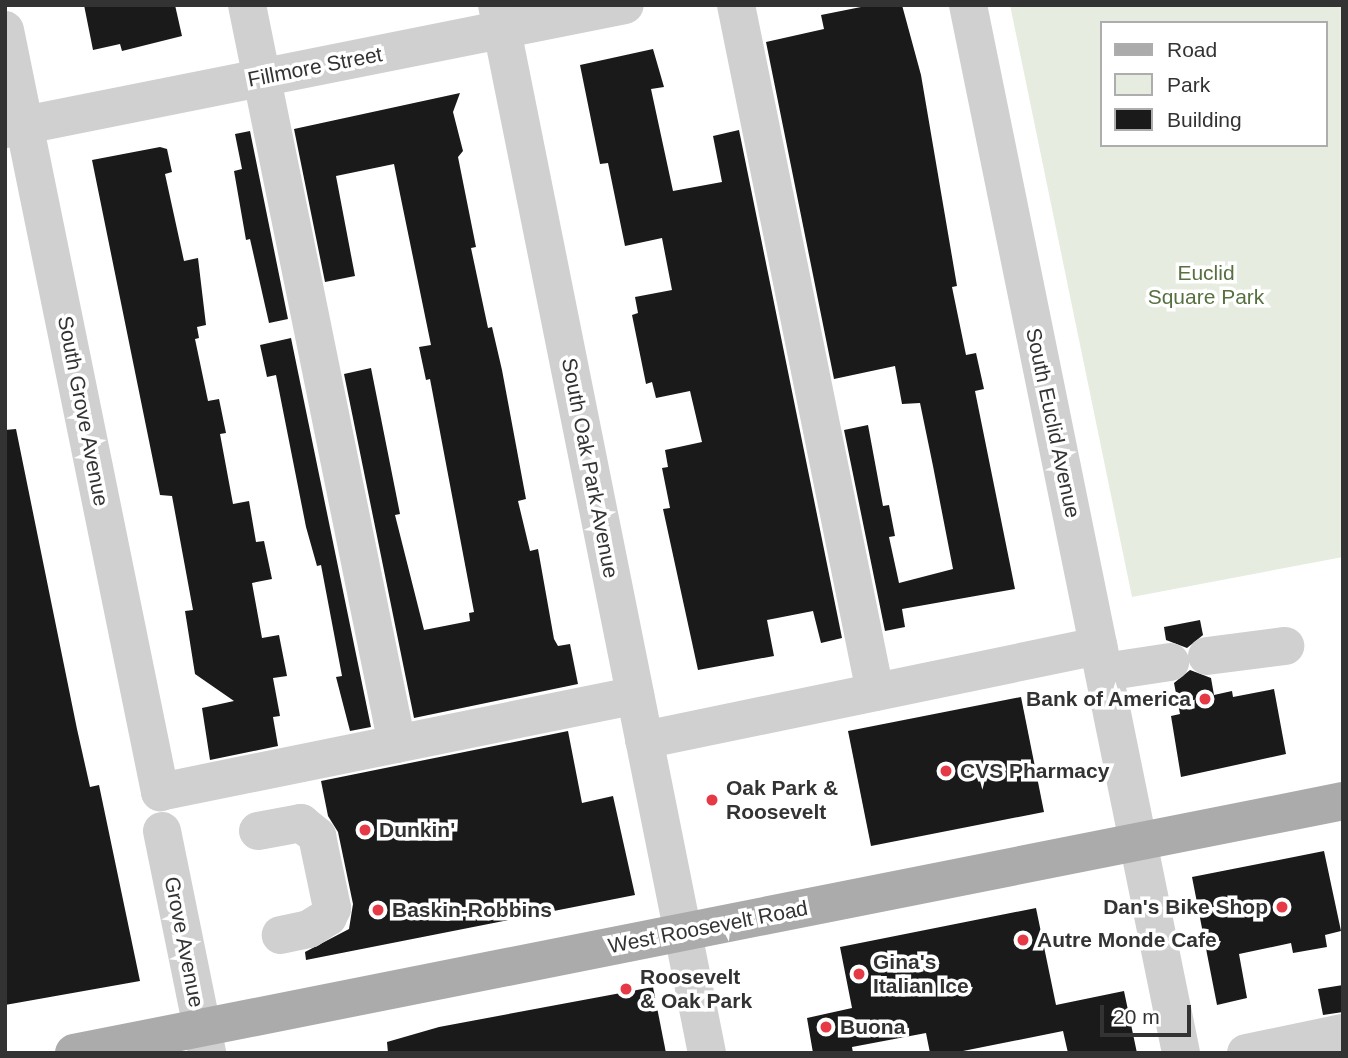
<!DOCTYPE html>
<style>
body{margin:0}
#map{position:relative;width:1348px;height:1058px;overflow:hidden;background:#fff;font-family:Helvetica,sans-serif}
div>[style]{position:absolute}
.green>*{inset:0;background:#e6ecdf}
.building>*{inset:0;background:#1a1a1a}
.minor>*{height:38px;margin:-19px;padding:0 19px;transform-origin:19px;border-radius:19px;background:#d0d0d0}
.major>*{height:38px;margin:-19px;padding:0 19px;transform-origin:19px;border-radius:19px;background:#ababab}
.dots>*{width:19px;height:19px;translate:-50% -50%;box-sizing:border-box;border:4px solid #fff;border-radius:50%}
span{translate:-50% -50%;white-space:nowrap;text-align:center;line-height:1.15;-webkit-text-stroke:7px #fff;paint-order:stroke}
.street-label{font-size:21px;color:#333}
.park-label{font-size:21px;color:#56703f}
.poi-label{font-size:21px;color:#333;font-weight:700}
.right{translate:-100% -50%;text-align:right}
.left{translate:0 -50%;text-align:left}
.frame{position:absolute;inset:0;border:7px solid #333;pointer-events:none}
.legend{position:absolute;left:1100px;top:21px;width:228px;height:126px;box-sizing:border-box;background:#fff;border:2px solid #adadad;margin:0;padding:9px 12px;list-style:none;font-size:21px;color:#333}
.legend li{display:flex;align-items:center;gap:14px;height:35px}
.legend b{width:35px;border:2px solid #adadad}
.scale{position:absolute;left:1100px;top:1005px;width:91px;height:32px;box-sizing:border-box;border:4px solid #333;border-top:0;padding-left:9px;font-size:21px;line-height:24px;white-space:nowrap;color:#333;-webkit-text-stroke:5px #fff;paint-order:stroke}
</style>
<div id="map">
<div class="green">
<i style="clip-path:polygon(evenodd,1010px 5px,1343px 5px,1343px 557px,1132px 597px,1010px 5px,1101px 23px,1325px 23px,1325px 145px,1101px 145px,1101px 23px)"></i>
</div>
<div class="building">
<i style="clip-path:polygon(84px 5px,175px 5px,182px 36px,122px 51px,120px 44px,93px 50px)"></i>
<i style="clip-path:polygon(871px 5px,902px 5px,921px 75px,957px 286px,952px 287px,966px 355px,976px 353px,984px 389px,975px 391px,1015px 589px,902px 609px,905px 627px,885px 631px,844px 430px,868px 425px,883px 506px,889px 505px,895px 536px,889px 537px,899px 583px,953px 569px,933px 466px,920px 403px,902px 404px,895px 366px,834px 379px,766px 42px,824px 29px,821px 15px)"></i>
<i style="clip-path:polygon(653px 49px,664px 87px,651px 89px,673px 191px,722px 182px,713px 136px,739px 130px,842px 638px,821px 643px,813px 611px,767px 620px,774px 656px,698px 670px,663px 509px,670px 508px,662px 468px,668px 467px,665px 450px,702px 442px,690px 391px,656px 398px,652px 382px,646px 384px,632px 315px,638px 313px,635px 297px,672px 290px,662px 238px,625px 246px,608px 163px,600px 164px,580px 65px)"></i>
<i style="clip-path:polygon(460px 93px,453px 112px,463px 151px,458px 157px,476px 247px,471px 248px,488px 328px,492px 327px,502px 370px,526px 499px,518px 501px,530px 551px,538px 549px,554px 639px,558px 646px,570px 644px,578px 684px,414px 718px,344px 374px,371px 368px,400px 514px,395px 515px,424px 630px,470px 621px,469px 613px,474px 612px,430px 379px,426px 380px,419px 347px,431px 345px,400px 194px,394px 164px,336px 176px,355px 276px,325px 282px,294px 129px)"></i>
<i style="clip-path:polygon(250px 131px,288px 319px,269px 323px,250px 239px,246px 240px,234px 171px,242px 169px,235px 134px)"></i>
<i style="clip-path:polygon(160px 147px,167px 149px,172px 172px,165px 174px,184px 261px,198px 258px,206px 325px,197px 327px,199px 338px,195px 339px,208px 401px,219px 399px,226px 433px,220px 434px,233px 504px,249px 501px,256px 542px,264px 541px,272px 579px,252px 583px,262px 638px,279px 635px,287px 676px,273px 678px,280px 716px,273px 717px,278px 746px,210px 760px,202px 708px,234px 701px,195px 674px,185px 611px,193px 610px,172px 496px,160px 495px,92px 160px)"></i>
<i style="clip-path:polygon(291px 338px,371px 727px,350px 731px,336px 677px,342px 676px,321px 565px,317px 566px,306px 527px,276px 375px,267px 377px,260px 345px)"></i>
<i style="clip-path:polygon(16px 429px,77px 729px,90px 787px,99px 785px,140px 981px,5px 1005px,5px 430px)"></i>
<i style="clip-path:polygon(1200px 620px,1203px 635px,1187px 648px,1166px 640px,1164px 627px)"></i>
<i style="clip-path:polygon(1190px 670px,1211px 678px,1214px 695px,1232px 691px,1233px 697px,1274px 689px,1286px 754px,1181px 777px,1171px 716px,1180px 714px,1174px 683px)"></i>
<i style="clip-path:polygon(1021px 697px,1044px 812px,871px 846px,848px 731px)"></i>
<i style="clip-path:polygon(568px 731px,582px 803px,613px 796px,635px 895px,306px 960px,305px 952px,349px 929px,353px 904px,338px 832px,328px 816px,321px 781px)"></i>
<i style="clip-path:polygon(1324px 851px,1341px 931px,1325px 935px,1327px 947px,1293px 953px,1291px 943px,1239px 954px,1247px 998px,1217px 1005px,1192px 877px)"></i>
<i style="clip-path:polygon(1036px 908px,1056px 1005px,1124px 991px,1137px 1053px,1068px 1053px,1063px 1031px,953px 1053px,930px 1053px,926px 1033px,852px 1047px,853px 1053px,813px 1053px,807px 1018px,852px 1008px,840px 947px)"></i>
<i style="clip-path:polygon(1343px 985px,1343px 1012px,1323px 1015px,1318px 989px)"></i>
<i style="clip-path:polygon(653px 987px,666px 1053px,388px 1053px,387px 1042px,439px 1027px)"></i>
</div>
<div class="minor">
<i style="left:247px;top:5px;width:754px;rotate:78.53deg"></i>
<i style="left:497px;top:5px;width:1069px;rotate:78.67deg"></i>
<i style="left:736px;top:5px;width:701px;rotate:78.56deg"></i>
<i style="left:968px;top:5px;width:1069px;rotate:78.51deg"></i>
<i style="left:5px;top:30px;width:778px;rotate:78.5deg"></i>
<i style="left:160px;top:792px;width:485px;rotate:-11.5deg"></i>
<i style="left:5px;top:129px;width:632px;rotate:-11.31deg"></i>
<i style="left:1207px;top:656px;width:79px;rotate:-7.3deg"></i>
<i style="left:1104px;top:672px;width:67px;rotate:-8.6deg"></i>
<i style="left:644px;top:740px;width:464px;rotate:-11.7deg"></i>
<i style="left:162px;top:831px;width:227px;rotate:78.5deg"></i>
<i style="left:258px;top:831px;width:44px;rotate:-10.5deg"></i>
<i style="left:301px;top:823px;width:21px;rotate:39deg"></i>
<i style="left:317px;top:836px;width:74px;rotate:78.2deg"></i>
<i style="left:332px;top:908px;width:10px;rotate:114deg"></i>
<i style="left:328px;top:917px;width:22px;rotate:148deg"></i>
<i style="left:309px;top:929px;width:29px;rotate:168deg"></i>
<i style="left:1246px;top:1053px;width:99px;rotate:-11.7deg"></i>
</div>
<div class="major">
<i style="left:74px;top:1053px;width:1294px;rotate:-11.23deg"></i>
</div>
<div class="dots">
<i style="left:1205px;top:699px;background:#e63946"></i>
<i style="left:946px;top:771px;background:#e63946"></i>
<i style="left:712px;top:800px;background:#e63946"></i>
<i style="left:365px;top:830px;background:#e63946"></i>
<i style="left:1282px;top:907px;background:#e63946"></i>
<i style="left:378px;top:910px;background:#e63946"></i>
<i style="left:1023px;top:940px;background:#e63946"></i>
<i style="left:859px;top:974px;background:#e63946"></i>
<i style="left:626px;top:989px;background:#e63946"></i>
<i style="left:826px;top:1027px;background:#e63946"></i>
</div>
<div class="street-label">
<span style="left:315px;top:67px;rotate:-11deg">Fillmore Street</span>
<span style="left:83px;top:411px;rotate:79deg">South Grove Avenue</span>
<span style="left:1053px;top:423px;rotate:78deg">South Euclid Avenue</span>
<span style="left:590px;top:468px;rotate:79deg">South Oak Park Avenue</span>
<span style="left:708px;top:927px;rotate:-11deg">West Roosevelt Road</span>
<span style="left:184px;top:942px;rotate:79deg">Grove Avenue</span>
</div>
<div class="park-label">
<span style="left:1206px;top:285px">Euclid<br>Square Park</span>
</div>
<div class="poi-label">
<span class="right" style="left:1191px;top:699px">Bank of America</span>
<span class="left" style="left:960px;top:771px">CVS Pharmacy</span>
<span class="left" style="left:726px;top:800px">Oak Park &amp;<br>Roosevelt</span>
<span class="left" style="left:379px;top:830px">Dunkin'</span>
<span class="right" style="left:1268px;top:907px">Dan's Bike Shop</span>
<span class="left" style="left:392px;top:910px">Baskin-Robbins</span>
<span class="left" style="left:1037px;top:940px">Autre Monde Cafe</span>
<span class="left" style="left:873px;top:974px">Gina's<br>Italian Ice</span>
<span class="left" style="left:640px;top:989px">Roosevelt<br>&amp; Oak Park</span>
<span class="left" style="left:840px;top:1027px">Buona</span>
</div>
<div class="frame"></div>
<ul class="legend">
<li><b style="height:9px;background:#ababab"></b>Road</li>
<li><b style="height:19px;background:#e6ecdf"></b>Park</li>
<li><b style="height:19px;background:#1a1a1a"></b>Building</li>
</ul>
<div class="scale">20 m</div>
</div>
